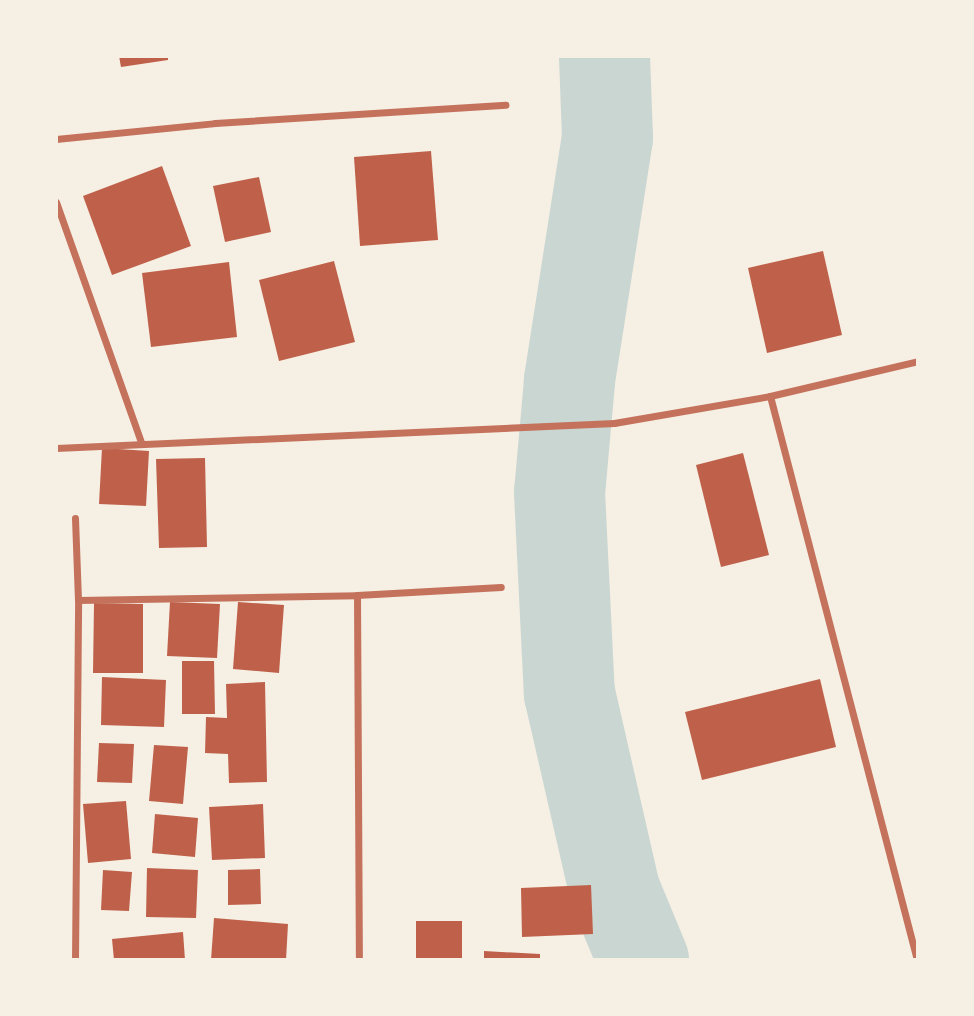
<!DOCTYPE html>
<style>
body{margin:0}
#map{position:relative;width:974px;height:1016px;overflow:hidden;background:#f6efe4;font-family:"Exo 2",sans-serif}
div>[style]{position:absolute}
.river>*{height:91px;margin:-45.5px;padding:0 45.5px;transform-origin:45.5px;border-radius:45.5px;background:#c9d6d2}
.building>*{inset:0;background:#bf614a}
.minor>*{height:7px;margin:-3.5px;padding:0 3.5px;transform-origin:3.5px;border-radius:3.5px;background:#c5725c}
span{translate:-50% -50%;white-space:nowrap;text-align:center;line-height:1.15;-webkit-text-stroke:5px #f6efe4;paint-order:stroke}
.frame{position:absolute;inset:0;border:58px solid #f6efe4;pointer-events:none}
</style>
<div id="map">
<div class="river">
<i style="left:604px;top:56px;width:81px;rotate:87.9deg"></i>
<i style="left:607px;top:137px;width:247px;rotate:98.9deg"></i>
<i style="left:569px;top:381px;width:111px;rotate:95.1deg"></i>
<i style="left:559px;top:492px;width:201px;rotate:87.2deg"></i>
<i style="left:569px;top:693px;width:202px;rotate:77.1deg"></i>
<i style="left:614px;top:890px;width:76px;rotate:67.5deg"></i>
</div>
<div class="building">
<i style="clip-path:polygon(119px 56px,168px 56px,168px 60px,121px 67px)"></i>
<i style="clip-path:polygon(431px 151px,438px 240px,360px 246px,354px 157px)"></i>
<i style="clip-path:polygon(162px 166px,191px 246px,112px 275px,83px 196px)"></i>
<i style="clip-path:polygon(259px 177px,271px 232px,225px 242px,213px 186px)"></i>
<i style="clip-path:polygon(823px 251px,842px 335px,767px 353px,748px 268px)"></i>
<i style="clip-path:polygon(334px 261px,355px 342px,279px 361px,259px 280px)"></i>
<i style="clip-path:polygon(229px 262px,237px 337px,151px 347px,142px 273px)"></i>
<i style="clip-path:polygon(102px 448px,149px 451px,146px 506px,99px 504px)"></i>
<i style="clip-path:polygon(743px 453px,769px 555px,721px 567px,696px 465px)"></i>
<i style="clip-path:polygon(205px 458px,207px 547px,159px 548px,156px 459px)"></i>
<i style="clip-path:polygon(170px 602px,220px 604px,217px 658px,167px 656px)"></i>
<i style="clip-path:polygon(238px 602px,284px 605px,279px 673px,233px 669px)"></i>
<i style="clip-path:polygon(94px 603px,143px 604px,143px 673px,93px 673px)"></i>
<i style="clip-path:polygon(182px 661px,214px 661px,215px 714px,182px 714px)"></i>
<i style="clip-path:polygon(102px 677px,166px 680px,164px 727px,101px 725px)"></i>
<i style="clip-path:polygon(820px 679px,836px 747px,702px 780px,685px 712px)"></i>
<i style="clip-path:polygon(265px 682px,267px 782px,229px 783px,228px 754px,205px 753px,206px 717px,227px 718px,226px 684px)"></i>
<i style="clip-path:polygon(99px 743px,134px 744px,132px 783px,97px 782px)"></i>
<i style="clip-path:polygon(154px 745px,188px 747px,183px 804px,149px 801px)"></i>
<i style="clip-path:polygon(126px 801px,131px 859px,88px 863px,83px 804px)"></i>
<i style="clip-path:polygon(263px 804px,265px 858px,212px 860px,209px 807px)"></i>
<i style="clip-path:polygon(155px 814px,198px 818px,195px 857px,152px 853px)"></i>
<i style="clip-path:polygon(147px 868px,198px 870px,196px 918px,146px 917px)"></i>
<i style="clip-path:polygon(260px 869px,261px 904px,228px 905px,228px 870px)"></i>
<i style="clip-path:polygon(103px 870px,132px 872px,129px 911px,101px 910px)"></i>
<i style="clip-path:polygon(591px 885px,593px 934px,522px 937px,521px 888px)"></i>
<i style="clip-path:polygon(214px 918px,288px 924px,286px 960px,211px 960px)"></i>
<i style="clip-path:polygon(416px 921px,462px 921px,462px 960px,416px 960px)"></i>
<i style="clip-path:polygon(183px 932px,185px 960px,114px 960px,112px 939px)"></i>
<i style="clip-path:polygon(484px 951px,540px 954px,540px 960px,484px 960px)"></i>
</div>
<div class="minor">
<i style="left:56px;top:139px;width:160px;rotate:-5.7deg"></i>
<i style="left:215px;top:123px;width:291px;rotate:-3.6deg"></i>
<i style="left:56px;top:202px;width:255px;rotate:70.5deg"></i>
<i style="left:770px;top:396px;width:583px;rotate:75.39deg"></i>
<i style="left:56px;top:448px;width:559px;rotate:-2.57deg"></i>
<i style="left:614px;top:423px;width:158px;rotate:-9.8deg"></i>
<i style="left:770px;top:396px;width:152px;rotate:-13.3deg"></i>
<i style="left:357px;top:595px;width:365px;rotate:89.7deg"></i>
<i style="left:78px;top:600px;width:279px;rotate:-1deg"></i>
<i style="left:357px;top:595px;width:144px;rotate:-3.2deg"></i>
<i style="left:75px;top:960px;width:360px;rotate:-89.5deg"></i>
<i style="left:78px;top:600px;width:82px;rotate:-92.1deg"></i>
</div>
<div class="frame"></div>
</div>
